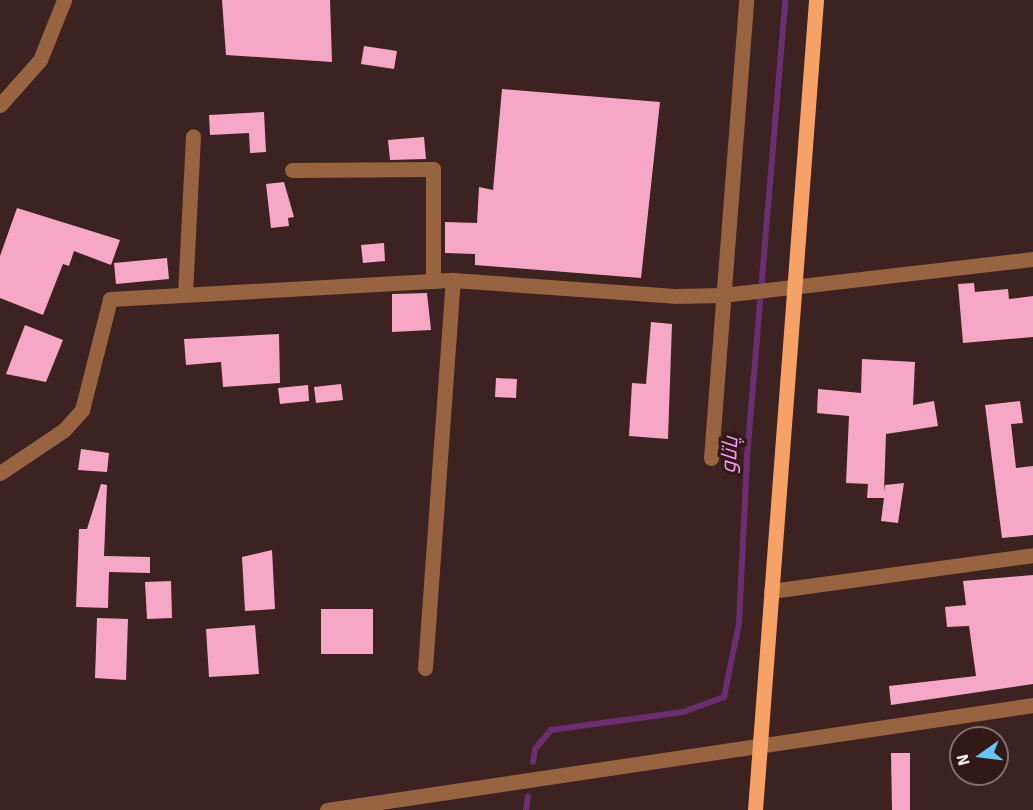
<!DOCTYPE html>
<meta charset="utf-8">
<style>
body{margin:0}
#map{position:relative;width:1033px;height:810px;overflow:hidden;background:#3c2220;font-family:Signika,Cairo,sans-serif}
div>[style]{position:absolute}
.stream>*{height:6px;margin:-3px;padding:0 3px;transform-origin:3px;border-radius:3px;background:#6b2e71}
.building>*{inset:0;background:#f6a7c6}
.minor>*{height:15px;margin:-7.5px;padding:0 7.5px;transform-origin:7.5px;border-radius:7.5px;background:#976340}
.primary>*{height:15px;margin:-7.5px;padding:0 7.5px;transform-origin:7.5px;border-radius:7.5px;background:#f6a166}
span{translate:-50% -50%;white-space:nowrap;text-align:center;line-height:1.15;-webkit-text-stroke:6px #321917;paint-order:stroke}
.water-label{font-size:22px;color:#f29dfa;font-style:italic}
.north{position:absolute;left:949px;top:726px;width:60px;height:60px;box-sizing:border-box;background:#321917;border:2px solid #836e6d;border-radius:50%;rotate:256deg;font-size:16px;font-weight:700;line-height:24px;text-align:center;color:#fdeeed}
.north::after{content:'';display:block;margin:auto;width:21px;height:27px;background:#6ac3f1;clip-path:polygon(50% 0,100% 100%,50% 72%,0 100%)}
</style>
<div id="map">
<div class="stream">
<i style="left:533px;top:762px;width:13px;rotate:-81deg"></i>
<i style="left:535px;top:749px;width:25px;rotate:-50deg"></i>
<i style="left:551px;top:730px;width:133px;rotate:-7.8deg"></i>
<i style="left:683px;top:712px;width:44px;rotate:-20.1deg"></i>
<i style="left:724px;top:697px;width:76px;rotate:-78.5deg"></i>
<i style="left:739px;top:623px;width:166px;rotate:-87.2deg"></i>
<i style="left:747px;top:457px;width:459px;rotate:-85.2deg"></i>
<i style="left:526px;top:810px;width:14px;rotate:-82deg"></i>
</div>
<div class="building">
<i style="clip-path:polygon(222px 0,330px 0,332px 62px,226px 55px)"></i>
<i style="clip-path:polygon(364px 46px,397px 51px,394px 69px,361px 64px)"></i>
<i style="clip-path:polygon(502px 89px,660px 102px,641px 278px,475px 265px,475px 254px,445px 253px,445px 222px,477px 223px,479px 187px,493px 190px)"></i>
<i style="clip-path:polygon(264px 112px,266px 152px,250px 153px,249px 133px,210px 135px,209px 115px)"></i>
<i style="clip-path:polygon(424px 137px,426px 159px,390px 160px,388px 140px)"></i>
<i style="clip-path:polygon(284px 182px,294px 217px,288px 218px,289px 226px,271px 228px,266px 184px)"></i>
<i style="clip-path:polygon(17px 208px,120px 240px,111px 265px,74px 251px,69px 266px,63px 264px,43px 315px,0 298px,0 256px)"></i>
<i style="clip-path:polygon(384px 243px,385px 261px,363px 263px,361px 245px)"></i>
<i style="clip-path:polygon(167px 258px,169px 279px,116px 284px,114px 263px)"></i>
<i style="clip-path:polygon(974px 283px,975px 292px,1008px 289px,1009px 299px,1033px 296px,1033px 337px,963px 343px,958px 284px)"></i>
<i style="clip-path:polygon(427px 293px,431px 330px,392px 332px,392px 294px)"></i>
<i style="clip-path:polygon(651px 322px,672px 324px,668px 439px,629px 436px,632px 383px,646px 384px)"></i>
<i style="clip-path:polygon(25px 325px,63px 340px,46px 382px,6px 374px)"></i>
<i style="clip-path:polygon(279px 334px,280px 383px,223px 387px,221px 362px,186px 365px,184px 339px)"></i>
<i style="clip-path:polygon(862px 359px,915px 362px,913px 405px,934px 401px,938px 426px,886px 434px,884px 492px,885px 485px,904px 483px,898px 523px,881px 521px,884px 498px,867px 498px,868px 484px,846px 483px,849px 416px,817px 413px,818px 389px,861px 393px)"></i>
<i style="clip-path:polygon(496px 378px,517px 379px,516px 398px,495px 397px)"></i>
<i style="clip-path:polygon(341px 384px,343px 400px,316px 403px,314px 387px)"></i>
<i style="clip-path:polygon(308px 385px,309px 401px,280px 404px,278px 388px)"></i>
<i style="clip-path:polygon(1020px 401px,1023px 423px,1011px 424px,1016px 468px,1033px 466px,1033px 535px,1002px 538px,985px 405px)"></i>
<i style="clip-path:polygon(81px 449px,109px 453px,107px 472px,78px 470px)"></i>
<i style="clip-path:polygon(101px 484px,107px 485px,104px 556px,150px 557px,150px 573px,109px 572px,108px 608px,76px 607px,79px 529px,87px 529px)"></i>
<i style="clip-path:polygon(272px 550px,275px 609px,245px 611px,242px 557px)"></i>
<i style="clip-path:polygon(1033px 575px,1033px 684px,891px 705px,889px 686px,976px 676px,969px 626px,947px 627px,945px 607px,966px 605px,963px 581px)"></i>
<i style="clip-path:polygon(171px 581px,172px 618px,147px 619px,145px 582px)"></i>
<i style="clip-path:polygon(321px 609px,373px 609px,373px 654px,321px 654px)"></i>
<i style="clip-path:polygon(97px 618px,128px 619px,126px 680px,95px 678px)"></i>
<i style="clip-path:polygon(255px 625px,259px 674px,209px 677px,206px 629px)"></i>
<i style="clip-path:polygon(891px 753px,910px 753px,910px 810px,892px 810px)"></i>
</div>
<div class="minor">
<i style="left:0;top:105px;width:60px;rotate:-48.4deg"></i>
<i style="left:40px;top:60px;width:65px;rotate:-68.2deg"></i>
<i style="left:292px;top:170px;width:141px;rotate:-0.4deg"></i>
<i style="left:433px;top:169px;width:112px;rotate:90deg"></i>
<i style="left:185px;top:294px;width:158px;rotate:-87.1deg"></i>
<i style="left:711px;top:458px;width:459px;rotate:-85.6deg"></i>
<i style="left:0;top:473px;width:77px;rotate:-33.9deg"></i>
<i style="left:64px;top:430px;width:27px;rotate:-48deg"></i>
<i style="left:82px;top:410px;width:114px;rotate:-75.8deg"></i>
<i style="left:110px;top:299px;width:344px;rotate:-3.2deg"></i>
<i style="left:453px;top:280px;width:222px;rotate:4.1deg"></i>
<i style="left:674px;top:296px;width:48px;rotate:-1.2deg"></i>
<i style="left:722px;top:295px;width:313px;rotate:-6.6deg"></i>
<i style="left:771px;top:591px;width:264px;rotate:-7.8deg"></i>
<i style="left:425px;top:668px;width:389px;rotate:-85.9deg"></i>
<i style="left:327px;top:810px;width:714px;rotate:-8.46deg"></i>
</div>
<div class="primary">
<i style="left:755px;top:810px;width:812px;rotate:-85.69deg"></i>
</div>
<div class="water-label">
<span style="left:729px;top:455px;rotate:-86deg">پاتاو</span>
</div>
<div class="north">N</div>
</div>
